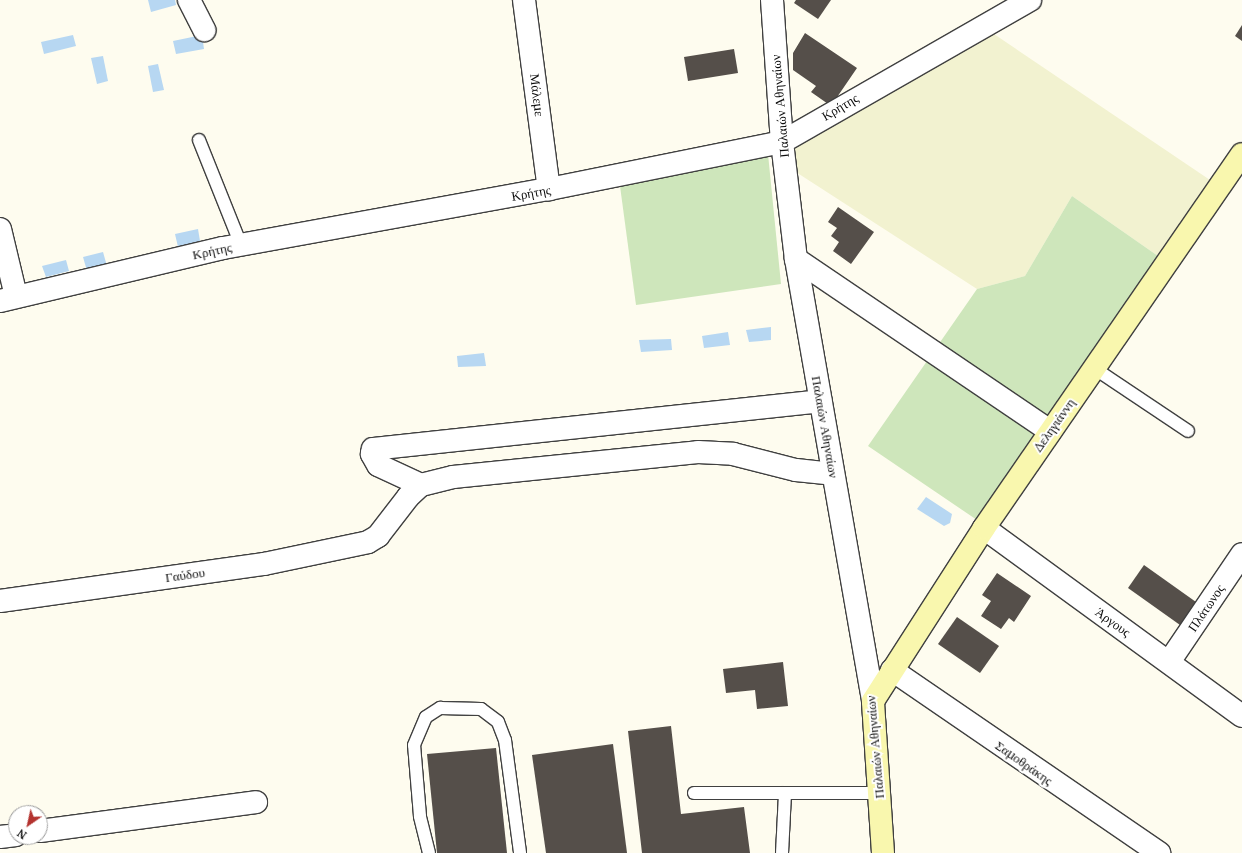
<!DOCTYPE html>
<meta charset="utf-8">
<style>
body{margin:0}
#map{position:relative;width:1242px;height:853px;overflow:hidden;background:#fefcef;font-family:"PT Serif",serif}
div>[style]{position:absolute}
.farmland>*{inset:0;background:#f2f2d0}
.green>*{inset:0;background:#cee6bb}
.water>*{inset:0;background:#b7d7f2}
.building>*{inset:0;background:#554f4a}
.roads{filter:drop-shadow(1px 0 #404040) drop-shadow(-1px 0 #404040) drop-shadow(0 1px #404040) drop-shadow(0 -1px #404040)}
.lane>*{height:12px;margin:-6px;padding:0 6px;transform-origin:6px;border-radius:6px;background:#fff}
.street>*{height:22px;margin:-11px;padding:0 11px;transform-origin:11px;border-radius:11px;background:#fff}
.secondary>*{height:22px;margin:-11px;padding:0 11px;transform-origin:11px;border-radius:11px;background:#f9f7ae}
span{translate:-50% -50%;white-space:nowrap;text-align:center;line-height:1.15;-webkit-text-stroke:4px #fff;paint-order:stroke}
.street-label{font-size:13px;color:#0d0d0d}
.north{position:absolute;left:8px;top:805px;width:40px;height:40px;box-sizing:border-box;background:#fff;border:1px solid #9e9e9e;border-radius:50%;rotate:214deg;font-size:11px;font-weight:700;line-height:16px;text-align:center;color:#0d0d0d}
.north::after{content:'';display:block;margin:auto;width:14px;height:18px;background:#b4332f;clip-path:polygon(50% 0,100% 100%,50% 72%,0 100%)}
</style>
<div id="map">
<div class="farmland">
<i style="clip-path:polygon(991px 32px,1210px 180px,1158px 256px,1072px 196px,1025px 276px,977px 289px,768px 154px)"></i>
</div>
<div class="green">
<i style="clip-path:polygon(768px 154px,781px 284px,636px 305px,620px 186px)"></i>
<i style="clip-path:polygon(1072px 196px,1158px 256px,977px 520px,868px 446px,977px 289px,1025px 276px)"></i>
</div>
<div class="water">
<i style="clip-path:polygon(148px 0,175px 0,176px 5px,151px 12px)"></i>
<i style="clip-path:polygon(73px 35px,76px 46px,44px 54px,41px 42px)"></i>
<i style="clip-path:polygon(202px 35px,204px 49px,176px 54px,173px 41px)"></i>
<i style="clip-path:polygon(103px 56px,108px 81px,97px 84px,91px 58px)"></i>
<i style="clip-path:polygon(158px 64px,164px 90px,153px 92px,148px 66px)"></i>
<i style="clip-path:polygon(198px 229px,200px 241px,178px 247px,175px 234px)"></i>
<i style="clip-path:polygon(103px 252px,107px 266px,87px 271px,83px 257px)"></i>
<i style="clip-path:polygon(66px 260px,69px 271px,46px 277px,42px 266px)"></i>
<i style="clip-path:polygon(771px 327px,771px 340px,749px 342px,746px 330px)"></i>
<i style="clip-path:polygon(728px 332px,730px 345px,704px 348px,702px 336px)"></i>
<i style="clip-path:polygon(671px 339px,672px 350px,641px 352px,639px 340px)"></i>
<i style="clip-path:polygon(484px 353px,486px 366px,458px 367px,457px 356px)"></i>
<i style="clip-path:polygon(926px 497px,952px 514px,950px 523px,944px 526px,917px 509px)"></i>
</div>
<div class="building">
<i style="clip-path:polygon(796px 0,831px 0,818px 19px,794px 3px)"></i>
<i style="clip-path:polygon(1242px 25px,1242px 41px,1235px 36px)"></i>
<i style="clip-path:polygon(805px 33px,857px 68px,831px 106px,811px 92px,816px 86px,793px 70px,793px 53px)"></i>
<i style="clip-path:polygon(734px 49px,738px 73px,688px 81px,684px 57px)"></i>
<i style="clip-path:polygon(838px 207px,874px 232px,851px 264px,833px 251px,839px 242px,831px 236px,837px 228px,828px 222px)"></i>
<i style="clip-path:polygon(1144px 565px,1196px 602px,1180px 625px,1128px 588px)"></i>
<i style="clip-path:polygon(997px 573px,1031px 596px,1014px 622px,1009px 618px,1001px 629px,981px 616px,991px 601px,982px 595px)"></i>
<i style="clip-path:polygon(957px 617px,999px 646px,980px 673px,938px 644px)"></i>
<i style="clip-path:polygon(783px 662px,788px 706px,757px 709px,755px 690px,726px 693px,723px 669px)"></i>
<i style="clip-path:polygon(671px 726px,681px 814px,744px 807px,750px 853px,642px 853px,628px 731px)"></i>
<i style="clip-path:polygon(613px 744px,627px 853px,546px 853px,532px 755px)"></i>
<i style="clip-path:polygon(496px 748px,507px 853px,437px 853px,427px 754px)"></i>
</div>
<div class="roads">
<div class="lane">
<i style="left:199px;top:140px;width:113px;rotate:68.2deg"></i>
<i style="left:1094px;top:368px;width:113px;rotate:33.8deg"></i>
<i style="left:694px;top:793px;width:185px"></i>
<i style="left:429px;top:853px;width:38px;rotate:-104deg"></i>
<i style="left:420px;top:816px;width:71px;rotate:-94.8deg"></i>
<i style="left:414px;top:745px;width:30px;rotate:-67deg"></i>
<i style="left:426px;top:717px;width:17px;rotate:-33deg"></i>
<i style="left:440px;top:708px;width:41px;rotate:1.4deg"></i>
<i style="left:481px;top:709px;width:21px;rotate:37deg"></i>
<i style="left:498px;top:722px;width:19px;rotate:69deg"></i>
<i style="left:505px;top:740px;width:114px;rotate:82.4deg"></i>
<i style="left:782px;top:853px;width:60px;rotate:-87.1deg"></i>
</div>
<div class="street">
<i style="left:189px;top:0;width:34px;rotate:63deg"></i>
<i style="left:524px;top:0;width:191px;rotate:82.5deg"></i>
<i style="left:772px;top:0;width:142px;rotate:86deg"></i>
<i style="left:782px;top:142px;width:118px;rotate:83.2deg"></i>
<i style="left:796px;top:259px;width:449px;rotate:80.1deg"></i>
<i style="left:0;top:229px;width:69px;rotate:76.6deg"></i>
<i style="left:796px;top:259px;width:307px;rotate:34.1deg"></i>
<i style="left:0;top:301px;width:229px;rotate:-13.4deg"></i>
<i style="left:223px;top:248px;width:331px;rotate:-10.3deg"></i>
<i style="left:549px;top:189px;width:238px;rotate:-11.4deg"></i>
<i style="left:782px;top:142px;width:286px;rotate:-29.8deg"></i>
<i style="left:421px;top:485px;width:47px;rotate:-155.1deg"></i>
<i style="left:378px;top:465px;width:13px;rotate:-119deg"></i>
<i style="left:372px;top:454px;width:5px;rotate:-79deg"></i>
<i style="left:373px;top:449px;width:450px;rotate:-6.1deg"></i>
<i style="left:984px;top:528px;width:319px;rotate:36.1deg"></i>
<i style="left:0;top:601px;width:267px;rotate:-8deg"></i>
<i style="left:264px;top:564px;width:106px;rotate:-11.9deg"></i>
<i style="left:368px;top:542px;width:12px;rotate:-31deg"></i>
<i style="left:378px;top:536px;width:49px;rotate:-52.4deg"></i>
<i style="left:408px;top:497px;width:18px;rotate:-43deg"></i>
<i style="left:421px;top:485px;width:33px;rotate:-14deg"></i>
<i style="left:453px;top:477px;width:246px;rotate:-5.8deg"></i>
<i style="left:698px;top:452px;width:35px;rotate:3deg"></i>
<i style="left:733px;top:454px;width:65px;rotate:14.3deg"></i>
<i style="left:796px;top:470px;width:37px;rotate:6deg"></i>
<i style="left:1169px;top:662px;width:130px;rotate:-55.9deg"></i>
<i style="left:892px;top:670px;width:324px;rotate:34.4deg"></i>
<i style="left:40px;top:831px;width:218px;rotate:-7.6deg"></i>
<i style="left:0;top:837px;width:16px;rotate:-7deg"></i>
</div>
<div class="secondary">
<i style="left:883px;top:853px;width:152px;rotate:-93.8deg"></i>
<i style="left:873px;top:701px;width:206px;rotate:-57.3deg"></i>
<i style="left:984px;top:528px;width:454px;rotate:-55.4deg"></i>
</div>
</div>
<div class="street-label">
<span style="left:537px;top:95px;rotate:83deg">Μάλεμε</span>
<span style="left:780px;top:106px;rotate:-95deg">Παλαιών Αθηναίων</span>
<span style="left:840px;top:107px;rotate:-31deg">Κρήτης</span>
<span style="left:531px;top:193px;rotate:-10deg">Κρήτης</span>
<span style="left:212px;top:251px;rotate:-12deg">Κρήτης</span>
<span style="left:1054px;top:425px;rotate:-55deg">Δεληγιάννη</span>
<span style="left:825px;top:427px;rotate:80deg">Παλαιών Αθηναίων</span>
<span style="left:185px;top:575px;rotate:-8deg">Γαύδου</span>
<span style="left:1206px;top:608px;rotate:-56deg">Πλάτωνος</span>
<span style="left:1113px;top:622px;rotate:36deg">Άργους</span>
<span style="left:875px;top:747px;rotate:-95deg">Παλαιών Αθηναίων</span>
<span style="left:1024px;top:763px;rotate:35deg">Σαμοθράκης</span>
</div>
<div class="north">N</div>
</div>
